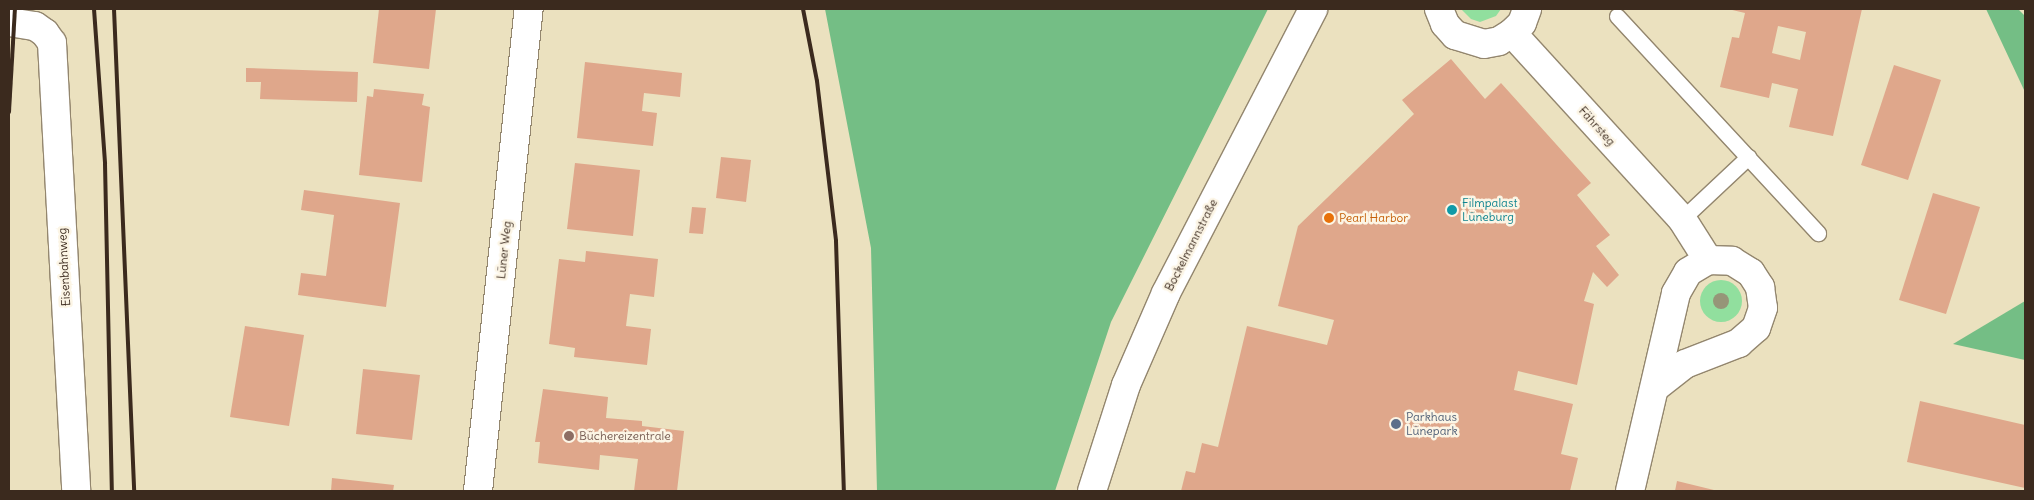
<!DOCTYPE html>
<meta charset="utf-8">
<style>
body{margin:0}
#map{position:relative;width:2034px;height:500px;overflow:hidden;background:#ebe1bf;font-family:Delius,sans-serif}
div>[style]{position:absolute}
.green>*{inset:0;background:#91df9e}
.round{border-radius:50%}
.forest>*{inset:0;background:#74be85}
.building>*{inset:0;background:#dfa78b}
.roads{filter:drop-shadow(1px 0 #93866e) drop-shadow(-1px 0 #93866e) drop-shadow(0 1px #93866e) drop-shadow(0 -1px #93866e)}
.lane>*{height:15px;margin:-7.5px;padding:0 7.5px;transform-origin:7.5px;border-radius:7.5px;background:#fff}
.street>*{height:28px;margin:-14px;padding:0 14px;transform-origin:14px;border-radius:14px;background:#fff}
.secondary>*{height:28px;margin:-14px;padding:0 14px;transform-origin:14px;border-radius:14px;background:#fff}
.rail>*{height:4px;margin:-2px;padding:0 2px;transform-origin:2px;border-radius:2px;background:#3b2a1e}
.trees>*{width:16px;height:16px;margin:-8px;border-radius:50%;background:#969578}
.dots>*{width:14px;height:14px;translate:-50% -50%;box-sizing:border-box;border:2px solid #fcf5e5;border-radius:50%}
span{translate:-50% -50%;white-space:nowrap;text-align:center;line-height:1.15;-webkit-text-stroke:5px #fcf5e5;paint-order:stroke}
.street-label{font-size:12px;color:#3b2a1e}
.culture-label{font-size:12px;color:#0d838f}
.left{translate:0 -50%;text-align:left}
.food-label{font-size:12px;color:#c56008}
.service-label{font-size:12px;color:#4e5e75}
.education-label{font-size:12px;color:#785e54}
.frame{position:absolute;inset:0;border:10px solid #3b2a1e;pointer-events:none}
</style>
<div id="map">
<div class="green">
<i style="clip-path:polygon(1461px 9px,1501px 9px,1496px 16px,1480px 22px,1471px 19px)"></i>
<i class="round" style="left:1700px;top:280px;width:42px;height:42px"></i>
</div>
<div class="forest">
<i style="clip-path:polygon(825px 9px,1268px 9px,1111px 322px,1055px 491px,877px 491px,871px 248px)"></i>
<i style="clip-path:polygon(1986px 9px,2018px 9px,2025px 16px,2025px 92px)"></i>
<i style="clip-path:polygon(2025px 301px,2025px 360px,1953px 344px)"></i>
</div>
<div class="building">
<i style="clip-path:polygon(379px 9px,436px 9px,429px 69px,373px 63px)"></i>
<i style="clip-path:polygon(evenodd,1728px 9px,1862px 9px,1833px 136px,1789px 127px,1798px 89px,1772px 83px,1769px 98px,1720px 87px,1732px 37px,1739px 38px,1745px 13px,1728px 9px,1778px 26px,1806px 32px,1800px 60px,1772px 53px,1778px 26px)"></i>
<i style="clip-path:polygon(1451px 59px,1485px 99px,1501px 83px,1591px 183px,1577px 195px,1610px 235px,1596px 246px,1619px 275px,1607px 287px,1593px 272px,1584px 301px,1594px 304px,1577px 385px,1518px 371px,1514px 390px,1573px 404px,1561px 454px,1578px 458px,1570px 491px,1181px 491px,1186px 471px,1195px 473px,1202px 443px,1218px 447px,1247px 326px,1327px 345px,1334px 320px,1278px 306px,1298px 226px,1414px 114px,1402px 100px)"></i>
<i style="clip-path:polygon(585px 62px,682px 73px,680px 97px,644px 93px,642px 111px,657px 113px,653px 146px,577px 138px)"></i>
<i style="clip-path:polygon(1894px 65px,1941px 80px,1908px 180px,1861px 165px)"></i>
<i style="clip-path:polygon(246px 68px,358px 72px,357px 102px,260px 99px,261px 82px,246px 82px)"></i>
<i style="clip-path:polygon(374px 89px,424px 94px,422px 105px,430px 107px,422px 182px,359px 175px,367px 96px,373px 97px)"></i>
<i style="clip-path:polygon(721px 157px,751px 160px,746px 202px,716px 198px)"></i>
<i style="clip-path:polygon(575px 163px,640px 170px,633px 236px,567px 229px)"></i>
<i style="clip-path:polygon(304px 190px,400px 203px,386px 307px,298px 295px,301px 273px,326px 276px,334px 215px,301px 210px)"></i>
<i style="clip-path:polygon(1933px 193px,1980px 207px,1946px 314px,1899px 300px)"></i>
<i style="clip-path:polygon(692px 207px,706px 208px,703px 234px,689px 233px)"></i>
<i style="clip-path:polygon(586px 251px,658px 259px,654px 297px,630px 294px,626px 326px,651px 329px,647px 365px,574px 357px,575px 348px,549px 344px,559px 259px,585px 262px)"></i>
<i style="clip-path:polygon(245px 326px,304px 335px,289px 426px,230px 417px)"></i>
<i style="clip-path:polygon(363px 369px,420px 375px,412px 440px,356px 434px)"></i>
<i style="clip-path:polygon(543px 389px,608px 397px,606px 418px,642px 421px,642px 426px,684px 431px,677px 491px,634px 491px,638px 459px,600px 455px,599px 470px,538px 463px,540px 442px,535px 442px)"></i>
<i style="clip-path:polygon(1920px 401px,2025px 425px,2025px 488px,1907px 462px)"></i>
<i style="clip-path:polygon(332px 478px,394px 485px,393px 491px,331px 491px)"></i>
<i style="clip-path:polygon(1677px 481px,1718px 491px,1675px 491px)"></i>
</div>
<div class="roads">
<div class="lane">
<i style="left:1617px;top:16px;width:296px;rotate:47.2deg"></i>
<i style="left:1682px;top:219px;width:91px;rotate:-43.2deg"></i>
</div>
<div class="street">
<i style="left:1439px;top:9px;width:16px;rotate:68deg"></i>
<i style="left:1445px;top:24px;width:15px;rotate:48deg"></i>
<i style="left:1455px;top:35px;width:30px;rotate:17deg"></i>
<i style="left:1484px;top:44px;width:15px;rotate:-11deg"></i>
<i style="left:1499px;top:41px;width:15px;rotate:-32deg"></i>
<i style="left:1512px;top:33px;width:14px;rotate:-45deg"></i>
<i style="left:1522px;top:23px;width:15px;rotate:-70deg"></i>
<i style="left:9px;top:22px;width:26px;rotate:9deg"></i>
<i style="left:35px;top:26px;width:12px;rotate:35deg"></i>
<i style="left:45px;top:33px;width:12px;rotate:55deg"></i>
<i style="left:52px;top:43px;width:449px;rotate:86.9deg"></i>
<i style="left:1512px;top:33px;width:252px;rotate:47.6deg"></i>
<i style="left:1682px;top:219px;width:49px;rotate:57.6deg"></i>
<i style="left:478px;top:491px;width:485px;rotate:-84deg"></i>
<i style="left:1630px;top:491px;width:203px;rotate:-76.9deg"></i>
<i style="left:1676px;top:293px;width:24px;rotate:-60deg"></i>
<i style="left:1688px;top:272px;width:23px;rotate:-31deg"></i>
<i style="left:1708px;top:260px;width:24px;rotate:2deg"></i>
<i style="left:1732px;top:261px;width:22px;rotate:32deg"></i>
<i style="left:1751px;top:273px;width:17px;rotate:57deg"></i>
<i style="left:1760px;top:287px;width:21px;rotate:82deg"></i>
<i style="left:1763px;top:308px;width:21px;rotate:109deg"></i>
<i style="left:1756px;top:328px;width:23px;rotate:139deg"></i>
<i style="left:1739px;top:343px;width:58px;rotate:158.7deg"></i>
<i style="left:1685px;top:364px;width:36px;rotate:142deg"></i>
</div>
<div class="secondary">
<i style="left:1092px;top:491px;width:111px;rotate:-72.2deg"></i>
<i style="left:1126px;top:385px;width:100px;rotate:-66.5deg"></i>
<i style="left:1166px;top:293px;width:320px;rotate:-62.6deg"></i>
</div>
</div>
<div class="rail">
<i style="left:94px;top:9px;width:155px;rotate:85.9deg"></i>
<i style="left:105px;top:164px;width:327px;rotate:88.8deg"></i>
<i style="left:114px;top:9px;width:482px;rotate:87.6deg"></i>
<i style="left:803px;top:9px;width:73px;rotate:79deg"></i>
<i style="left:817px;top:81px;width:161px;rotate:83.2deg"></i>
<i style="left:836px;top:241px;width:250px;rotate:88.2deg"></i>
<i style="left:9px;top:112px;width:103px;rotate:-86.7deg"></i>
</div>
<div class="trees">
<i style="left:1721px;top:301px"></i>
</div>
<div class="dots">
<i style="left:1452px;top:210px;background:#0f9aa8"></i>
<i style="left:1329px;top:218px;background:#e8710a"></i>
<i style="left:1396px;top:424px;background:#5c6f8a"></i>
<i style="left:569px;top:436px;background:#8d6e63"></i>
</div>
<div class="street-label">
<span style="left:1597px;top:126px;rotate:48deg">Fährsteg</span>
<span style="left:1191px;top:245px;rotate:-63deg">Bockelmannstraße</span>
<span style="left:504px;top:250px;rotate:-84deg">Lüner Weg</span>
<span style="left:64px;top:267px;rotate:-93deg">Eisenbahnweg</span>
</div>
<div class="culture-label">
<span class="left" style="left:1462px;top:210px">Filmpalast<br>Lüneburg</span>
</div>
<div class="food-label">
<span class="left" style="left:1339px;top:218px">Pearl Harbor</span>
</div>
<div class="service-label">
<span class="left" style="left:1406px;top:424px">Parkhaus<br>Lünepark</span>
</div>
<div class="education-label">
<span class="left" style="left:579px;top:436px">Büchereizentrale</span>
</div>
<div class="frame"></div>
</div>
